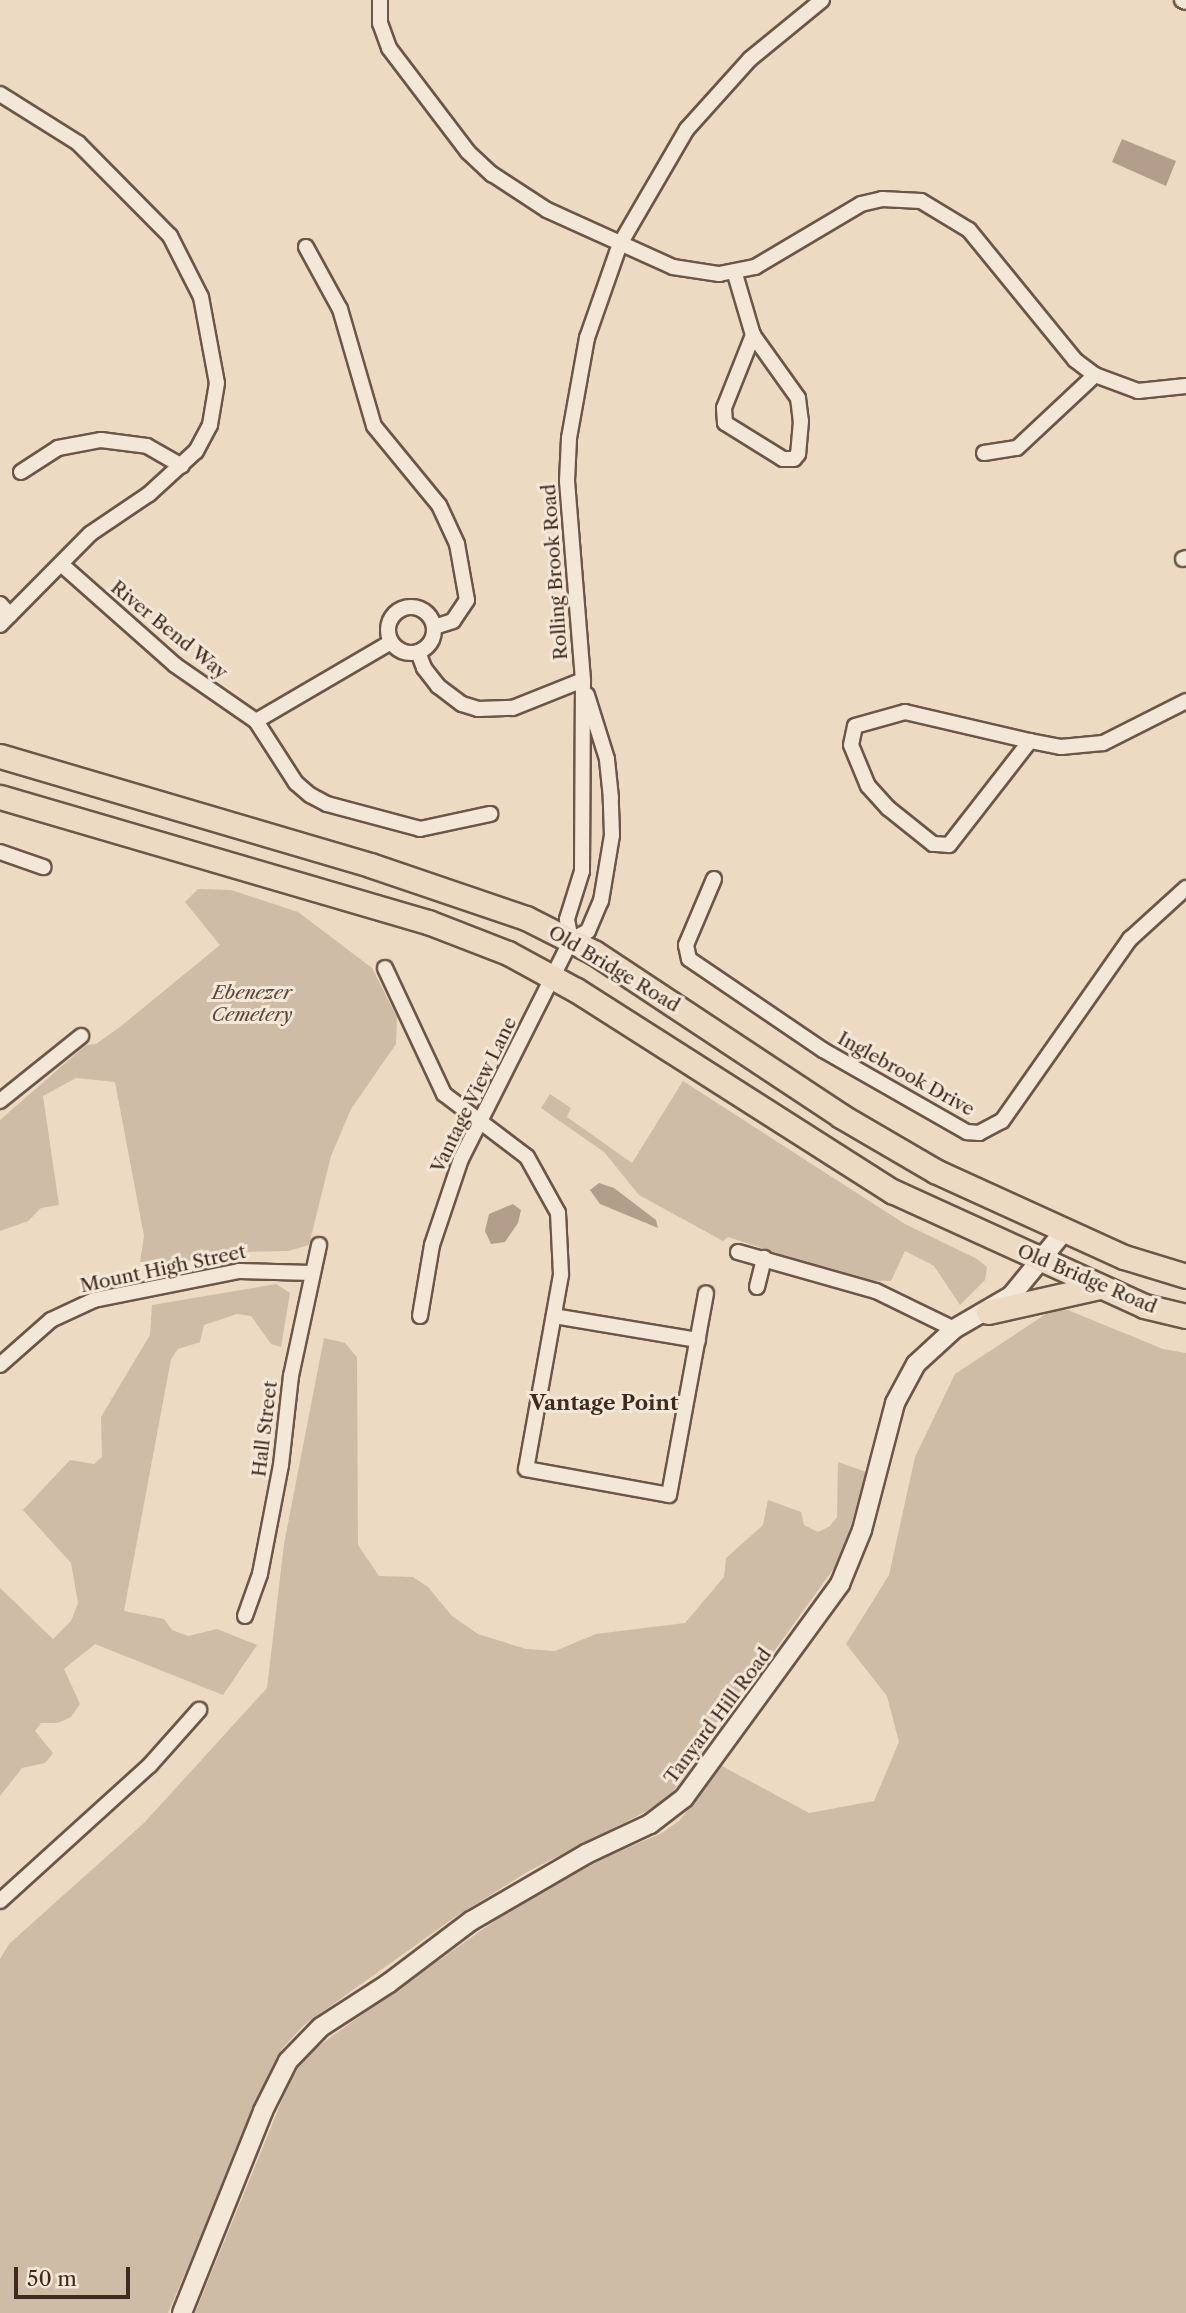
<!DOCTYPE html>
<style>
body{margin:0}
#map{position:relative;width:1186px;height:2313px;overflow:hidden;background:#ecdac2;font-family:"Libre Caslon Text",serif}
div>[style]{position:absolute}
.green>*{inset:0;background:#cfbca6}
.water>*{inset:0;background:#b29e8b}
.roads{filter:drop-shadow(2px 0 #6b5648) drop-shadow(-2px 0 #6b5648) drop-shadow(0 2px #6b5648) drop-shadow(0 -2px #6b5648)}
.minor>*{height:14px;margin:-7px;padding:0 7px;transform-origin:7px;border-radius:7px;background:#f3e7d7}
.minor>.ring{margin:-7px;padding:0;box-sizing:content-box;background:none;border:14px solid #f3e7d7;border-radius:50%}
.tertiary>*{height:18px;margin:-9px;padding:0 9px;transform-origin:9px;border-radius:9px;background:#f3e7d7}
.primary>*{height:23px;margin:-11.5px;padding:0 11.5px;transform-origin:11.5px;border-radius:11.5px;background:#ecdac2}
span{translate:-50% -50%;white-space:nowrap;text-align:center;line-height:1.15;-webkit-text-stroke:6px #f3e7d7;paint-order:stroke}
.street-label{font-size:19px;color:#402a1f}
.park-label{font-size:19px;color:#5d473a;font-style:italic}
.neighbourhood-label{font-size:21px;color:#402a1f;font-weight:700}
.scale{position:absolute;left:14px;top:2267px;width:116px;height:32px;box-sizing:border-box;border:4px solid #402a1f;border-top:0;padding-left:9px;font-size:21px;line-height:24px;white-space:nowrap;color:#402a1f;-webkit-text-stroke:5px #f3e7d7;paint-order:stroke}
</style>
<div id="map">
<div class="green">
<i style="clip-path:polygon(198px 889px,231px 890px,298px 912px,372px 968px,397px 1017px,396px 1044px,351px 1109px,331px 1156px,309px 1245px,288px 1251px,237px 1252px,155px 1267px,140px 1262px,144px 1236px,115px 1082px,76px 1078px,43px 1096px,59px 1205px,41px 1208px,28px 1221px,0 1231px,0 1120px,86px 1045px,96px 1044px,120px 1027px,220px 945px,185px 902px)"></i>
<i style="clip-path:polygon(683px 1081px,905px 1224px,977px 1259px,987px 1267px,985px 1280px,960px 1305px,934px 1266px,905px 1251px,891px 1281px,859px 1280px,728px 1237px,723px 1241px,639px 1195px,604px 1152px,541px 1108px,550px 1094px,571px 1108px,567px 1117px,632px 1163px)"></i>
<i style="clip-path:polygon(276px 1284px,290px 1293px,281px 1347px,271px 1344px,251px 1316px,237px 1314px,204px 1325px,200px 1342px,178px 1349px,171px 1359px,124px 1611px,164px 1619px,172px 1630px,188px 1636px,217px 1629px,257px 1645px,223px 1695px,95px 1644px,64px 1669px,80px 1704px,71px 1717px,58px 1723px,41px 1723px,35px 1731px,53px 1753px,45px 1763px,22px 1768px,0 1796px,0 1588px,53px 1639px,71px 1621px,78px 1603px,71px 1563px,23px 1510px,70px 1460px,94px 1464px,102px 1457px,101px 1417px,150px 1335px,152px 1305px)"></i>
<i style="clip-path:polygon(1058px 1306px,1163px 1349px,1186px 1353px,1186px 2313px,195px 2313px,292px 2076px,309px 2054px,332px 2036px,513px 1908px,604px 1858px,662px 1833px,680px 1820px,722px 1766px,809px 1813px,874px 1801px,899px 1742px,887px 1696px,846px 1644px,889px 1575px,915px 1457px,955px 1374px)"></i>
<i style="clip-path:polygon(324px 1338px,345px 1343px,357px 1357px,358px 1545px,379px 1576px,413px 1577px,428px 1587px,452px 1616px,478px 1634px,526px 1649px,555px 1651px,596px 1634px,685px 1623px,724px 1577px,726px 1558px,763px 1525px,768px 1500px,801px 1512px,804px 1525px,818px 1532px,830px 1526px,837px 1517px,838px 1462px,866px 1472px,842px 1557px,672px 1793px,649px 1810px,527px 1872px,455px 1917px,304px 2025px,281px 2050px,168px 2313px,0 2313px,0 1959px,9px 1944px,144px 1823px,267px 1688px,284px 1544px)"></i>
</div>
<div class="water">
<i style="clip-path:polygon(1122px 139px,1176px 161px,1166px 186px,1112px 162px)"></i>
<i style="clip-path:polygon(599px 1183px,614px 1188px,656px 1220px,658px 1228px,600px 1204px,590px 1190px)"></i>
<i style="clip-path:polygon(513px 1204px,521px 1210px,518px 1223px,505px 1242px,491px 1244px,485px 1231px,489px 1214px)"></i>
</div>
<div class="roads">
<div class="minor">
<i style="left:380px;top:0;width:23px;rotate:90deg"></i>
<i style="left:380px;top:23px;width:27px;rotate:70deg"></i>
<i style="left:389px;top:48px;width:131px;rotate:52.8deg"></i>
<i style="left:468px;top:152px;width:33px;rotate:43deg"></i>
<i style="left:492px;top:174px;width:66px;rotate:33.2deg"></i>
<i style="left:547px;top:210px;width:138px;rotate:24.3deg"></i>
<i style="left:673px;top:267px;width:47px;rotate:8.7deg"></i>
<i style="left:719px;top:274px;width:37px;rotate:-11deg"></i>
<i style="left:755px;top:267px;width:123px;rotate:-30.7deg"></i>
<i style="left:861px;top:204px;width:22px;rotate:-13deg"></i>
<i style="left:882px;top:199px;width:39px;rotate:3deg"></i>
<i style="left:921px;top:201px;width:56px;rotate:31.1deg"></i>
<i style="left:969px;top:230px;width:168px;rotate:50.8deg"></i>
<i style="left:1075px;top:360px;width:25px;rotate:37deg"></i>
<i style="left:1095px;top:375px;width:46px;rotate:20.4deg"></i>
<i style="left:1138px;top:391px;width:48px;rotate:-5.9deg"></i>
<i style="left:1182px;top:0;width:4px;rotate:27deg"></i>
<i style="left:0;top:94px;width:92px;rotate:32.1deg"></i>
<i style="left:78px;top:143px;width:131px;rotate:45.3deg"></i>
<i style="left:170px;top:236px;width:68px;rotate:63.1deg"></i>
<i style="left:201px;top:297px;width:87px;rotate:79.5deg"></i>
<i style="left:217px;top:383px;width:43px;rotate:99.5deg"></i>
<i style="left:210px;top:425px;width:30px;rotate:118deg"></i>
<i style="left:196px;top:451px;width:64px;rotate:137.5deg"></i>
<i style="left:149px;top:494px;width:71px;rotate:145.9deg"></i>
<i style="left:90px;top:534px;width:128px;rotate:134.7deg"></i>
<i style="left:306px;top:247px;width:71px;rotate:61.3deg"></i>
<i style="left:340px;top:309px;width:122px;rotate:73.8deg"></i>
<i style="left:374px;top:426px;width:102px;rotate:50.6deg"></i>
<i style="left:439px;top:505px;width:43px;rotate:65.2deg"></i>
<i style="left:457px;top:544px;width:57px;rotate:79.9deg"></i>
<i style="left:467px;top:600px;width:25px;rotate:124deg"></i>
<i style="left:453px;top:621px;width:20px;rotate:162deg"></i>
<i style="left:735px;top:274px;width:64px;rotate:73.6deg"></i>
<i style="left:753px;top:335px;width:77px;rotate:54.5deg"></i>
<i style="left:798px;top:398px;width:23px;rotate:83deg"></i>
<i style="left:801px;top:421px;width:33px;rotate:95deg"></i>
<i style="left:798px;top:454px;width:6px;rotate:129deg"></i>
<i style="left:794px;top:459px;width:11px;rotate:180deg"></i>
<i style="left:783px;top:459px;width:68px;rotate:-148.2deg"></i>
<i style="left:725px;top:423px;width:15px;rotate:-94deg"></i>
<i style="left:724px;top:408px;width:79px;rotate:-68.3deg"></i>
<i style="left:984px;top:453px;width:33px;rotate:-9deg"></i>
<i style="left:1017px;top:448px;width:107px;rotate:-43.1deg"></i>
<i style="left:21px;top:472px;width:44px;rotate:-33deg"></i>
<i style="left:58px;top:448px;width:44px;rotate:-10.5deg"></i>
<i style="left:101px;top:440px;width:46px;rotate:7.4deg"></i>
<i style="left:147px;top:446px;width:40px;rotate:29.7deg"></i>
<i style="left:1183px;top:559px;width:3px;rotate:-18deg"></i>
<i style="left:61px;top:564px;width:152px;rotate:41.5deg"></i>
<i style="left:175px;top:665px;width:98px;rotate:34.7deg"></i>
<i style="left:256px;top:721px;width:74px;rotate:57.2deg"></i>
<i style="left:296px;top:783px;width:18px;rotate:41deg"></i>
<i style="left:310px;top:795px;width:19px;rotate:28deg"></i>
<i style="left:327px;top:804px;width:96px;rotate:15deg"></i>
<i style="left:420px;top:829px;width:72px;rotate:-12.1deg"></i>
<i style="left:0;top:604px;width:15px;rotate:48deg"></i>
<i class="ring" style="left:388px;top:607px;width:32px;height:32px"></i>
<i style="left:418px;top:652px;width:17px;rotate:69deg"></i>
<i style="left:424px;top:668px;width:23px;rotate:52deg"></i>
<i style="left:438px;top:686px;width:30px;rotate:37deg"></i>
<i style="left:462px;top:704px;width:17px;rotate:17deg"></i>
<i style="left:478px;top:709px;width:35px;rotate:-2deg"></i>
<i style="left:513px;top:708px;width:75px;rotate:-21.8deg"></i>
<i style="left:905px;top:712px;width:128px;rotate:13.1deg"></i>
<i style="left:1030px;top:741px;width:132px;rotate:127.9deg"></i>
<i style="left:949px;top:845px;width:16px;rotate:-176deg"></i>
<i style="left:933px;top:844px;width:58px;rotate:-141.3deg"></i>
<i style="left:888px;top:808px;width:30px;rotate:-132deg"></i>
<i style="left:868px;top:786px;width:44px;rotate:-112.5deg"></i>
<i style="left:851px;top:745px;width:19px;rotate:-78deg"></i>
<i style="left:855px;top:726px;width:52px;rotate:-15.6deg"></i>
<i style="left:256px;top:721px;width:156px;rotate:-30.3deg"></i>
<i style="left:1030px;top:741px;width:32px;rotate:11deg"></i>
<i style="left:1061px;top:747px;width:42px;rotate:-5.4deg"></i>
<i style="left:1103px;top:743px;width:93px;rotate:-26.8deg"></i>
<i style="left:0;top:852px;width:46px;rotate:19.2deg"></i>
<i style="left:714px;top:879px;width:72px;rotate:113deg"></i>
<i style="left:686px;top:945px;width:14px;rotate:78deg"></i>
<i style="left:689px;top:959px;width:162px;rotate:34.2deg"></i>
<i style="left:823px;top:1050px;width:166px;rotate:29.7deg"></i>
<i style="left:967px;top:1132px;width:12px;rotate:5deg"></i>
<i style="left:979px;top:1133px;width:26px;rotate:-28deg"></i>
<i style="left:1002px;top:1121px;width:223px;rotate:-54.9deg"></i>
<i style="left:1130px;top:939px;width:76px;rotate:-42.3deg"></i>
<i style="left:571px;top:940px;width:21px;rotate:-101deg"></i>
<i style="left:567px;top:919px;width:50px;rotate:-72.6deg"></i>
<i style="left:582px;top:871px;width:191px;rotate:-89.7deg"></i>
<i style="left:583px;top:680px;width:200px;rotate:-94.6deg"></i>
<i style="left:567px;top:481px;width:43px;rotate:-87.3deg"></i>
<i style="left:569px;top:438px;width:102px;rotate:-79.8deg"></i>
<i style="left:587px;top:338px;width:100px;rotate:-70.7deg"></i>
<i style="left:620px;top:244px;width:133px;rotate:-59.8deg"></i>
<i style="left:687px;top:129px;width:94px;rotate:-48deg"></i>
<i style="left:750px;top:59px;width:93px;rotate:-39.3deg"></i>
<i style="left:385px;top:968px;width:139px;rotate:64.9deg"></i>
<i style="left:444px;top:1094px;width:104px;rotate:37.2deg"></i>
<i style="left:527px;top:1157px;width:64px;rotate:61deg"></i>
<i style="left:558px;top:1213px;width:62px;rotate:87.2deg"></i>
<i style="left:561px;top:1275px;width:197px;rotate:100.2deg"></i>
<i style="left:526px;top:1469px;width:145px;rotate:10.3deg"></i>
<i style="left:669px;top:1495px;width:205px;rotate:-79.6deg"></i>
<i style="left:0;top:1101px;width:104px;rotate:-38.7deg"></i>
<i style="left:738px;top:1252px;width:143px;rotate:15.8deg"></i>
<i style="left:876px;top:1291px;width:87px;rotate:26deg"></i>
<i style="left:757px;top:1287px;width:30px;rotate:-76deg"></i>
<i style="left:420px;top:1316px;width:72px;rotate:-80.4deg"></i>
<i style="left:432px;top:1245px;width:91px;rotate:-71.4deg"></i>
<i style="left:461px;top:1159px;width:245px;rotate:-63.3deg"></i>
<i style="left:571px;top:940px;width:19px;rotate:-28deg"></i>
<i style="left:588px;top:931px;width:33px;rotate:-67deg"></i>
<i style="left:601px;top:901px;width:67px;rotate:-80.5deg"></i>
<i style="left:612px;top:835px;width:37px;rotate:-92deg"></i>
<i style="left:611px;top:798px;width:39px;rotate:-96deg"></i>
<i style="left:607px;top:759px;width:67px;rotate:-107.4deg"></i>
<i style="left:554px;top:1316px;width:146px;rotate:9.5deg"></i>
<i style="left:0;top:1365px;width:68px;rotate:-41.4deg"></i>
<i style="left:51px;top:1320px;width:47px;rotate:-24.9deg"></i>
<i style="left:94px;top:1300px;width:148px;rotate:-11.3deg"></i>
<i style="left:239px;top:1271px;width:73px;rotate:1.6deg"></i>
<i style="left:245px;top:1616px;width:45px;rotate:-70.3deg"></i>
<i style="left:260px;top:1574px;width:111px;rotate:-79.1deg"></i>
<i style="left:281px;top:1465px;width:90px;rotate:-83.6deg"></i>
<i style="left:291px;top:1376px;width:134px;rotate:-77.9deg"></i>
<i style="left:0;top:1901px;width:202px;rotate:-42.2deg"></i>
<i style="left:150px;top:1765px;width:74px;rotate:-48.3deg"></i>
</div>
<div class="tertiary">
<i style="left:182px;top:2313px;width:218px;rotate:-68.1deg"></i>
<i style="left:263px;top:2111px;width:56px;rotate:-63.4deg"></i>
<i style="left:288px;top:2061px;width:47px;rotate:-45.9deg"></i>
<i style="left:321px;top:2027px;width:81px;rotate:-32.9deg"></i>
<i style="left:389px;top:1983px;width:103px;rotate:-37.1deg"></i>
<i style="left:471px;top:1921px;width:133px;rotate:-30.2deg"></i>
<i style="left:586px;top:1854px;width:71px;rotate:-25.1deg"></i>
<i style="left:650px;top:1824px;width:43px;rotate:-37.4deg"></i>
<i style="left:684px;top:1798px;width:265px;rotate:-53.9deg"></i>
<i style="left:840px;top:1584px;width:58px;rotate:-67.8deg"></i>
<i style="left:862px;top:1530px;width:131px;rotate:-75.4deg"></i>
<i style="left:895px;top:1403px;width:44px;rotate:-61.7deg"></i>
<i style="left:916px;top:1364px;width:52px;rotate:-42.6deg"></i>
<i style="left:954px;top:1329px;width:66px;rotate:-30.1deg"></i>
<i style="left:1011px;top:1296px;width:85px;rotate:-50.7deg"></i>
</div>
<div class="primary">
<i style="left:0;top:756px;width:386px;rotate:16.4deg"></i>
<i style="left:370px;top:865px;width:165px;rotate:18.8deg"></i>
<i style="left:526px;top:918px;width:77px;rotate:26.9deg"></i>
<i style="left:595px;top:953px;width:295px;rotate:33.5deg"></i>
<i style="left:841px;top:1116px;width:109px;rotate:30.3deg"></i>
<i style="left:935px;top:1171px;width:208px;rotate:24.5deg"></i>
<i style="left:1124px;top:1257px;width:65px;rotate:17deg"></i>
<i style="left:0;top:797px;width:446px;rotate:16.3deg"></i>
<i style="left:428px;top:922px;width:86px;rotate:21.2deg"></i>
<i style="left:508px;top:953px;width:77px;rotate:28.6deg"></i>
<i style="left:576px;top:990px;width:375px;rotate:32.5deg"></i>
<i style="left:892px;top:1191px;width:277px;rotate:24.5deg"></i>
<i style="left:1144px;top:1306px;width:43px;rotate:13.4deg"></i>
<i style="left:988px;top:1312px;width:114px;rotate:-12.7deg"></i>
</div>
</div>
<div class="street-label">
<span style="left:555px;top:572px;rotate:-94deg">Rolling Brook Road</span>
<span style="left:169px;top:630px;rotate:39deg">River Bend Way</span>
<span style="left:614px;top:969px;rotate:31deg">Old Bridge Road</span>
<span style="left:906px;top:1074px;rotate:29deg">Inglebrook Drive</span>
<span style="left:474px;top:1095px;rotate:-64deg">Vantage View Lane</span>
<span style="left:163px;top:1269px;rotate:-12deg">Mount High Street</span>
<span style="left:1087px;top:1279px;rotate:23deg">Old Bridge Road</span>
<span style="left:265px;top:1429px;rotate:-83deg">Hall Street</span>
<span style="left:718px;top:1716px;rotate:-53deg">Tanyard Hill Road</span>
</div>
<div class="park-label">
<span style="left:252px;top:1004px">Ebenezer<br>Cemetery</span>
</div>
<div class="neighbourhood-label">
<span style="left:604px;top:1403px">Vantage Point</span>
</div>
<div class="scale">50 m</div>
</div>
